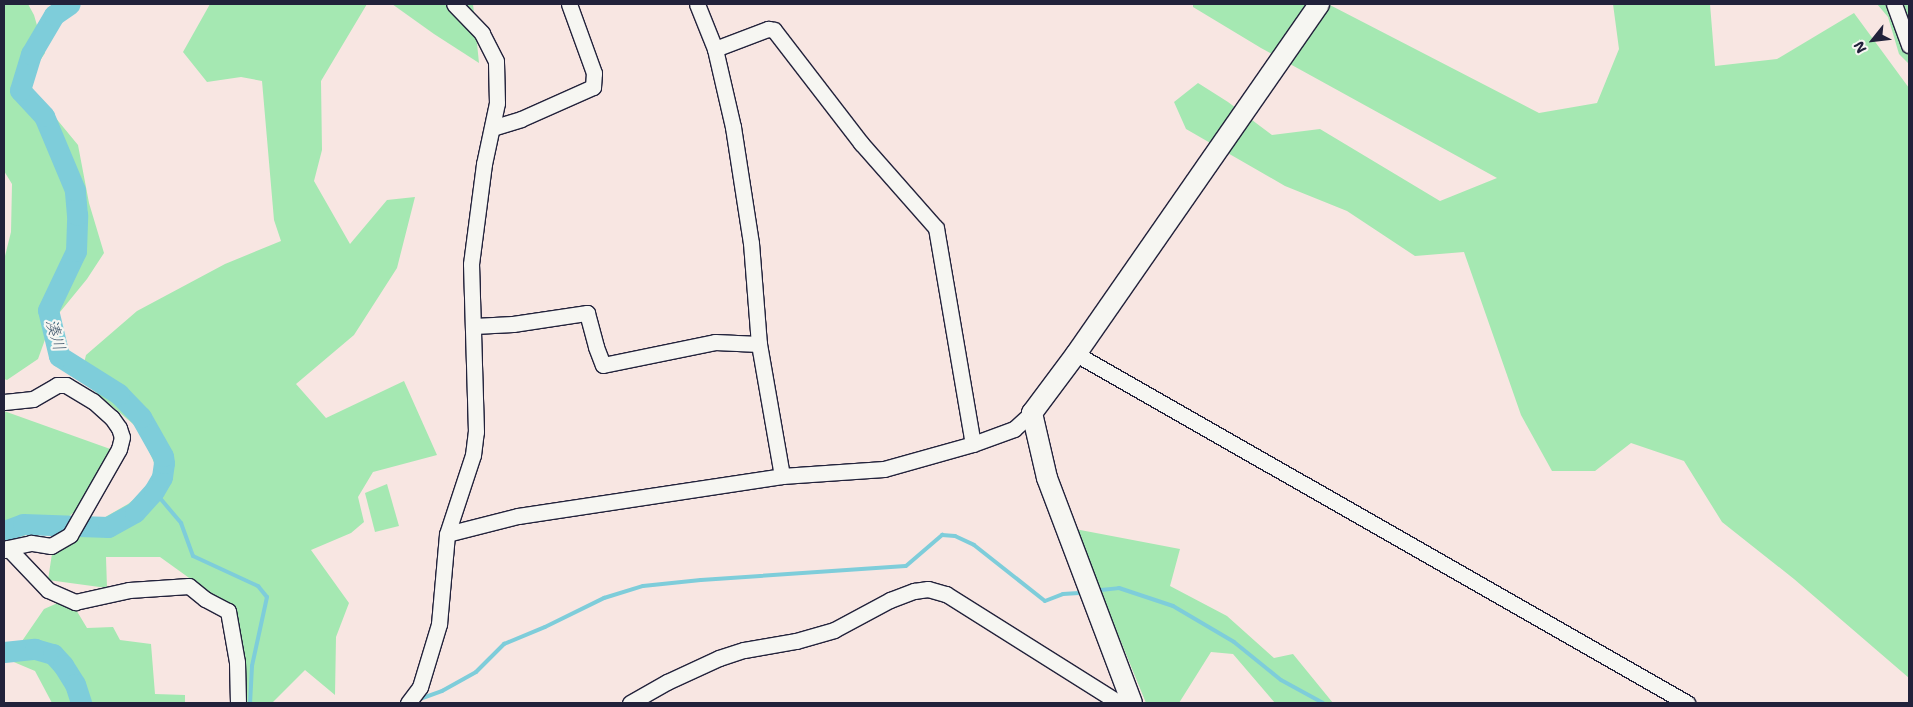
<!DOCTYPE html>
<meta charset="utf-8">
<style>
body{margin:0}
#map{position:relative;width:1913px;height:707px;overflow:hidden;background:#f8e6e2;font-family:"Shantell Sans","Klee One",sans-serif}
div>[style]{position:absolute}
.green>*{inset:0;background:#a5e8b2}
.stream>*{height:4px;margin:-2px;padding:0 2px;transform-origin:2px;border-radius:2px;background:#7ecdda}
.river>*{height:21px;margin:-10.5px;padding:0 10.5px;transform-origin:10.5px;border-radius:10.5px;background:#7ecdda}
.roads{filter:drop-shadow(1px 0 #22223b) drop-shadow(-1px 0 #22223b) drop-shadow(0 1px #22223b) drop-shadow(0 -1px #22223b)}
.street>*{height:15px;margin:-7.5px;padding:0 7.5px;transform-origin:7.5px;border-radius:7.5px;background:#f6f6f2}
.secondary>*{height:20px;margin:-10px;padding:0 10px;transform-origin:10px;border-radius:10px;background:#f6f6f2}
span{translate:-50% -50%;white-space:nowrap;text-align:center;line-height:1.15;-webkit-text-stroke:4.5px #f6f6f2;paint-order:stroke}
.water-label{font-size:16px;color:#3e556b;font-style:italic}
.frame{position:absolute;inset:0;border:5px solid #22223b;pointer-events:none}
.north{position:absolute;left:1848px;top:15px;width:50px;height:50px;-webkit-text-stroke:4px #f6f6f2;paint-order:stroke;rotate:241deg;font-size:14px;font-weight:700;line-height:20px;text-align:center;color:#22223b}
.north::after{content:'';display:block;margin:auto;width:18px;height:22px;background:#22223b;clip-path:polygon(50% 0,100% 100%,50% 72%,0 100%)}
</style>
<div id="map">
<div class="green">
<i style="clip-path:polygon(4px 4px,28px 4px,34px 15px,45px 53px,26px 82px,78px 145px,89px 203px,104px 253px,87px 279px,51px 323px,38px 359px,7px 380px,4px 379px,4px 260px,11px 232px,12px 184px,4px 171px)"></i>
<i style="clip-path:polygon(210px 4px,367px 4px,321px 81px,322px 150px,314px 181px,350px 244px,387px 200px,415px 197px,397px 268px,354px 335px,296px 384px,326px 418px,404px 381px,437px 455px,373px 472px,358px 497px,364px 522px,351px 533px,311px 550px,349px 603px,336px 637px,335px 695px,305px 670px,272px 703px,243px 703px,234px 623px,192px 580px,160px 557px,106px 557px,107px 588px,48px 580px,53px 547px,128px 504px,161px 478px,139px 429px,80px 379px,86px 355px,137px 311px,225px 264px,281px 241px,274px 220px,262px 81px,241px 77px,207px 82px,183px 52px)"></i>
<i style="clip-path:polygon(392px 4px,473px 4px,479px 63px,434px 34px)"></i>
<i style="clip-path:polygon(1193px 4px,1328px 4px,1539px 113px,1597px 103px,1619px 49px,1613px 4px,1710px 4px,1715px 66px,1777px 59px,1854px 13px,1909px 88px,1909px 678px,1794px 579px,1722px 522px,1684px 461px,1631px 443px,1595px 471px,1552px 471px,1521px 415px,1464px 252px,1415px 256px,1347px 211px,1285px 186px,1186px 129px,1174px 102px,1198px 83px,1228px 102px,1272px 135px,1320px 129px,1440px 201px,1497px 178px,1261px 48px,1193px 7px)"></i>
<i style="clip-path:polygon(1877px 4px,1909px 4px,1909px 64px,1899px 54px,1888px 17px)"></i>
<i style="clip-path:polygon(4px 411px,113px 450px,85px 503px,56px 527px,4px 541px)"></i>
<i style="clip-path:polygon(387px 484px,399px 526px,375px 532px,365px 493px)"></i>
<i style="clip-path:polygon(1075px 529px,1180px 549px,1170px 586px,1227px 616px,1274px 658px,1293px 654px,1333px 703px,1275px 703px,1233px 654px,1211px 652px,1179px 703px,1146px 703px)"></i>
<i style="clip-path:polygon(69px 598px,87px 628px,113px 627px,120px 640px,151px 644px,155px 694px,185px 695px,185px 703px,52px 703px,35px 671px,9px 660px,44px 609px)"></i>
</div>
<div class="stream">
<i style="left:154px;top:491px;width:42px;rotate:49.8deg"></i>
<i style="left:181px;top:523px;width:35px;rotate:70deg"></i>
<i style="left:193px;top:556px;width:72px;rotate:24.8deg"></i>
<i style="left:258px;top:586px;width:14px;rotate:51deg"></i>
<i style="left:267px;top:597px;width:71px;rotate:102.3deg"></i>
<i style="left:252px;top:666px;width:37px;rotate:93deg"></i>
<i style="left:1101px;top:590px;width:18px;rotate:-6deg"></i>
<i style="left:1119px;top:588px;width:57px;rotate:18.4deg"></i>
<i style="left:1173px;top:606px;width:71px;rotate:30.5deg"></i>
<i style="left:1234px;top:642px;width:60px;rotate:39deg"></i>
<i style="left:1281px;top:680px;width:48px;rotate:28.7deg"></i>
<i style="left:417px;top:700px;width:27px;rotate:-20deg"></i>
<i style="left:442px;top:691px;width:39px;rotate:-29deg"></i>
<i style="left:476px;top:672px;width:40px;rotate:-45deg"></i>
<i style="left:504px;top:644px;width:44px;rotate:-22.5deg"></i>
<i style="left:545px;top:627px;width:66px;rotate:-26.2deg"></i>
<i style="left:604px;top:598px;width:41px;rotate:-17.1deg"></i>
<i style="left:643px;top:586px;width:58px;rotate:-5.9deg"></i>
<i style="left:701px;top:580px;width:205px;rotate:-3.9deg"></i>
<i style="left:906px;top:566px;width:48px;rotate:-40.7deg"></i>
<i style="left:942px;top:535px;width:13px;rotate:4deg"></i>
<i style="left:955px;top:536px;width:21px;rotate:25deg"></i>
<i style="left:974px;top:545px;width:90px;rotate:38.3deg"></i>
<i style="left:1045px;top:601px;width:19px;rotate:-21deg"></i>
<i style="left:1063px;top:594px;width:16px;rotate:-4deg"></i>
</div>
<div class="river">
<i style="left:4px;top:531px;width:20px;rotate:-20deg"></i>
<i style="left:23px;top:524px;width:85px;rotate:2deg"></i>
<i style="left:108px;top:527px;width:31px;rotate:-29deg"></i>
<i style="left:135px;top:512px;width:28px;rotate:-48deg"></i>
<i style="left:154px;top:491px;width:16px;rotate:-60deg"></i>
<i style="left:162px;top:477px;width:14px;rotate:-82deg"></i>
<i style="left:164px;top:463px;width:7px;rotate:-98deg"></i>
<i style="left:163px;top:456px;width:45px;rotate:-119.4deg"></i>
<i style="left:141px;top:417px;width:32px;rotate:-134deg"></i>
<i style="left:119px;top:394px;width:71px;rotate:-147.7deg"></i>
<i style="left:59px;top:356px;width:47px;rotate:-103.4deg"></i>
<i style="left:48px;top:310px;width:65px;rotate:-64.6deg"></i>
<i style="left:76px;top:251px;width:36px;rotate:-88deg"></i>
<i style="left:77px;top:215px;width:25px;rotate:-95deg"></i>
<i style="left:75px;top:190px;width:80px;rotate:-112.7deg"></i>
<i style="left:44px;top:116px;width:35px;rotate:-133deg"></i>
<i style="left:20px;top:90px;width:38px;rotate:-73deg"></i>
<i style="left:31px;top:54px;width:45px;rotate:-59.5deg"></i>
<i style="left:54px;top:15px;width:19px;rotate:-35deg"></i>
<i style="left:4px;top:652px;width:31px;rotate:-6deg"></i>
<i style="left:35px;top:649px;width:19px;rotate:16deg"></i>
<i style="left:53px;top:654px;width:15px;rotate:48deg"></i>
<i style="left:63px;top:665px;width:22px;rotate:58deg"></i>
<i style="left:75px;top:684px;width:20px;rotate:72deg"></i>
</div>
<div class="roads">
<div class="street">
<i style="left:697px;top:4px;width:48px;rotate:68.2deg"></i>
<i style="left:715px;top:49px;width:80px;rotate:77deg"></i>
<i style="left:733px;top:127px;width:117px;rotate:81.2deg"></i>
<i style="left:751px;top:243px;width:101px;rotate:85.5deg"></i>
<i style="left:759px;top:344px;width:134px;rotate:80.1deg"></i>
<i style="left:1894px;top:4px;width:44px;rotate:69.9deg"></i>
<i style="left:715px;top:49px;width:57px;rotate:-20.7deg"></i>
<i style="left:768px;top:29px;width:6px;rotate:9deg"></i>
<i style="left:774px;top:30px;width:143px;rotate:52.4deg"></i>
<i style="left:861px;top:143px;width:113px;rotate:48.6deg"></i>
<i style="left:936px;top:228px;width:219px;rotate:80.3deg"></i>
<i style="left:492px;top:128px;width:30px;rotate:-17deg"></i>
<i style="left:521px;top:119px;width:79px;rotate:-24deg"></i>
<i style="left:593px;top:87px;width:14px;rotate:-86deg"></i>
<i style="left:594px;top:73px;width:73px;rotate:-109.9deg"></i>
<i style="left:474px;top:326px;width:39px;rotate:-3deg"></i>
<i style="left:513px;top:324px;width:75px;rotate:-8.5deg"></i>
<i style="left:587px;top:313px;width:35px;rotate:75deg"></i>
<i style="left:596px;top:347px;width:19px;rotate:69deg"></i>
<i style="left:603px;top:365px;width:114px;rotate:-11.6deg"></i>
<i style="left:715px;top:342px;width:44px;rotate:2.6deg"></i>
<i style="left:1076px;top:354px;width:704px;rotate:29.73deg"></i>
<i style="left:4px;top:402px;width:29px;rotate:-6deg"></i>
<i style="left:33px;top:399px;width:28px;rotate:-30deg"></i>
<i style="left:57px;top:385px;width:9px"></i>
<i style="left:66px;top:385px;width:31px;rotate:31deg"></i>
<i style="left:93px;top:401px;width:25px;rotate:42deg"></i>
<i style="left:112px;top:418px;width:12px;rotate:55deg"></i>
<i style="left:119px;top:428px;width:9px;rotate:72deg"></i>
<i style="left:122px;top:437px;width:12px;rotate:104deg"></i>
<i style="left:119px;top:449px;width:99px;rotate:119.7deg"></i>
<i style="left:70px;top:535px;width:22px;rotate:150deg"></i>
<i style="left:51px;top:546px;width:20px;rotate:-171deg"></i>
<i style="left:31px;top:543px;width:24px;rotate:168deg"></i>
<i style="left:447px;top:534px;width:73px;rotate:-14.2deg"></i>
<i style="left:518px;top:516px;width:267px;rotate:-8.6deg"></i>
<i style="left:782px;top:476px;width:102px;rotate:-3.9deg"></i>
<i style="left:884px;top:469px;width:92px;rotate:-15.7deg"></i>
<i style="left:973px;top:444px;width:44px;rotate:-20.1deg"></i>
<i style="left:1014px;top:429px;width:24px;rotate:-42deg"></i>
<i style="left:4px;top:550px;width:4px;rotate:-27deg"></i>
<i style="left:8px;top:548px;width:58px;rotate:46.4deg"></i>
<i style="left:48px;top:590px;width:30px;rotate:24deg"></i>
<i style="left:75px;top:602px;width:55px;rotate:-12.5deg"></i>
<i style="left:129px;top:590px;width:60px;rotate:-3.8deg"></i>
<i style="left:189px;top:586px;width:21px;rotate:39deg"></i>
<i style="left:205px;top:599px;width:26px;rotate:28deg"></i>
<i style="left:228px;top:611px;width:52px;rotate:80deg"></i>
<i style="left:237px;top:662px;width:41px;rotate:88.6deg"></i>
<i style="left:408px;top:703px;width:20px;rotate:-53deg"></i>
<i style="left:420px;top:687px;width:66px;rotate:-73.2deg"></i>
<i style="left:439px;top:624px;width:90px;rotate:-84.9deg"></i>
<i style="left:447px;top:534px;width:83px;rotate:-71.8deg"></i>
<i style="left:473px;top:455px;width:23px;rotate:-83deg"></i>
<i style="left:476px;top:432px;width:168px;rotate:-91.7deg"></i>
<i style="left:471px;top:264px;width:101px;rotate:-82.6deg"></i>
<i style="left:484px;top:164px;width:62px;rotate:-78deg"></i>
<i style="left:497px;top:103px;width:42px;rotate:-91.4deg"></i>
<i style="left:496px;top:61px;width:31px;rotate:-117deg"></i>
<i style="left:482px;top:33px;width:40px;rotate:-134deg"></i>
<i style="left:630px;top:703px;width:43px;rotate:-29.6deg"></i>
<i style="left:667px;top:682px;width:57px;rotate:-24.8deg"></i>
<i style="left:719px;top:658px;width:26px;rotate:-18deg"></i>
<i style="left:744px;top:650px;width:53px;rotate:-9.8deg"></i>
<i style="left:796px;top:641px;width:40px;rotate:-16deg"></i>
<i style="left:834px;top:630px;width:64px;rotate:-28.2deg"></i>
<i style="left:890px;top:600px;width:26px;rotate:-21deg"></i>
<i style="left:914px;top:591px;width:14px;rotate:-8deg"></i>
<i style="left:928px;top:589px;width:19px;rotate:16deg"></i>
<i style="left:946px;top:594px;width:204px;rotate:32.2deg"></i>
</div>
<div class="secondary">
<i style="left:1132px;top:703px;width:241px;rotate:-110.7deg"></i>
<i style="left:1047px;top:478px;width:67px;rotate:-103deg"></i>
<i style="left:1032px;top:413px;width:74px;rotate:-53.3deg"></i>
<i style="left:1076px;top:354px;width:426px;rotate:-55.2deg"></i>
</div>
</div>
<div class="water-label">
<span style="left:55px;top:335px;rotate:74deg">湊川</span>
</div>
<div class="frame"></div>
<div class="north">N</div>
</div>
